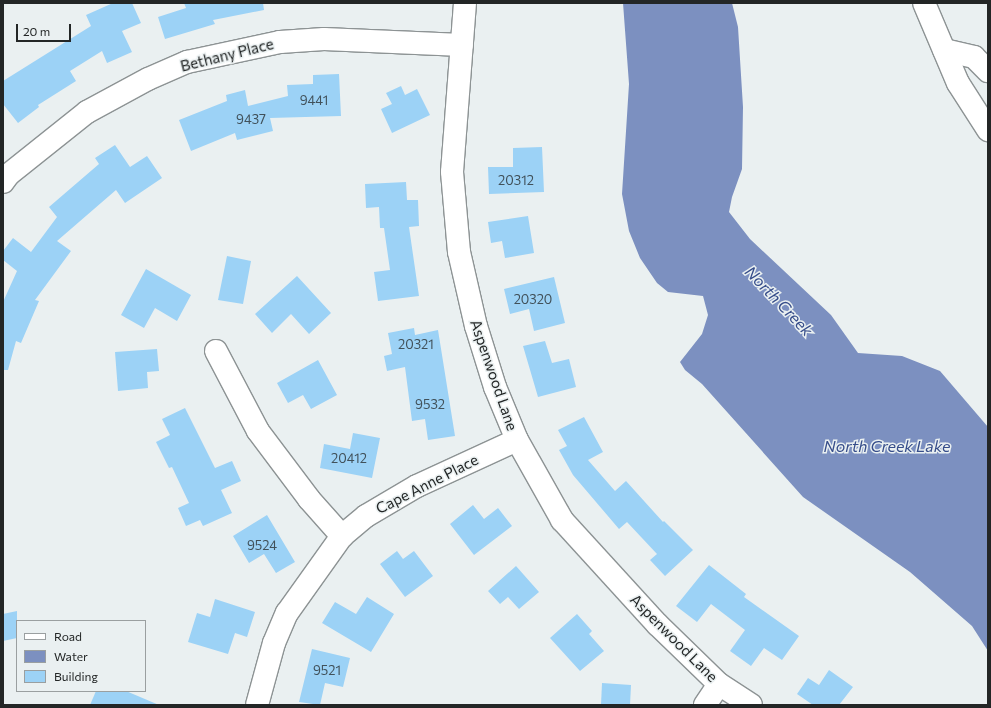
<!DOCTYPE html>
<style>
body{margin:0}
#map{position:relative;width:991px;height:708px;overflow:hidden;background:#eaf0f1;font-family:Commissioner,sans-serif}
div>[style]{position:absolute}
.water>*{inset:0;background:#7c90c0}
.building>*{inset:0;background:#9cd2f6}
.roads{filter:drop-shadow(1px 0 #8d9394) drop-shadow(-1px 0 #8d9394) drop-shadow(0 1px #8d9394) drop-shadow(0 -1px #8d9394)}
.minor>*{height:22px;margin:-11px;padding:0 11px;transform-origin:11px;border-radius:11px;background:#fff}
span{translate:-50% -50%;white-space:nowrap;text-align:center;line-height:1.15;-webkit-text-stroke:3px #eaf0f1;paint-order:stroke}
.number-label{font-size:13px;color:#41515a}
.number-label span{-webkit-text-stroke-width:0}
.street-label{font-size:15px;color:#232626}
.water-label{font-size:16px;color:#364d8a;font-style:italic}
.frame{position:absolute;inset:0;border:4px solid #232626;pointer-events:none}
.legend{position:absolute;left:16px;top:620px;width:130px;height:72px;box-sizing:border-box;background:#eaf0f1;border:1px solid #9a9fa0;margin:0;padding:5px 7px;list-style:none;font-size:12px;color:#232626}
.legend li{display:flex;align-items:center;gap:8px;height:20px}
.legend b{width:20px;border:1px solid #9a9fa0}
.scale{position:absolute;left:16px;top:24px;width:55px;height:18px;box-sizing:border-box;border:2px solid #232626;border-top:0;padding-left:5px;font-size:12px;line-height:14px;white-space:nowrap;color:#232626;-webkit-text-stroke:3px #eaf0f1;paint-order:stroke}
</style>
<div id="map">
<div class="water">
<i style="clip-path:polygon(623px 3px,732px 3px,738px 27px,743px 107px,742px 169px,732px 197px,729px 212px,750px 239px,831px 315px,858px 353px,902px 356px,940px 371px,988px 427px,988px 651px,972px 626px,910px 572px,803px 497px,702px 384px,685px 370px,680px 362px,702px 334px,708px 315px,703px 296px,668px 292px,657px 283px,640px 258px,629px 231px,622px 194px,629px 84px)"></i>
</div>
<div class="building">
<i style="clip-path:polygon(113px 3px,132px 3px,141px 23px,122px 31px,132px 52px,107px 63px,102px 51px,70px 71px,76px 81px,38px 105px,39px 107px,18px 123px,3px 104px,3px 81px,91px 26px,86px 15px)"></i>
<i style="clip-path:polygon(184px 3px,263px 3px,264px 10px,213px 20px,215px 24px,165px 39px,158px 17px,186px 8px)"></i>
<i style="clip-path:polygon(339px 74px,341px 116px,270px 118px,273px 131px,237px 140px,235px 133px,191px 151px,179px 120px,227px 101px,226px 95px,245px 90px,248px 106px,288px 96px,287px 85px,313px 84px,313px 75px)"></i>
<i style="clip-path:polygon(401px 86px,405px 95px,417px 89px,430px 115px,392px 133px,381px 109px,392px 104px,386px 93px)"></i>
<i style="clip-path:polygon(115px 145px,130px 167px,147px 156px,162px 178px,125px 203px,116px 190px,57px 241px,71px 251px,35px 300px,39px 301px,21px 343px,16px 341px,8px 370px,3px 370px,3px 302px,17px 271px,3px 260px,3px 251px,13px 238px,31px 252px,57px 217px,49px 207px,99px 164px,95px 158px)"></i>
<i style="clip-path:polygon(542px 147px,544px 192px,489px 194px,488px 167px,513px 167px,513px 148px)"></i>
<i style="clip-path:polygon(406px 182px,407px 200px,418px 200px,419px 226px,409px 227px,419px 296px,378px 301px,374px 272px,390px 270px,384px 228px,380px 228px,379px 207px,366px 208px,365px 184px)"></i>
<i style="clip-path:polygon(528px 216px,534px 253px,505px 258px,502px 241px,491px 243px,488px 222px)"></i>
<i style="clip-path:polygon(227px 256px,251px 261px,243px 304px,218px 300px)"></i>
<i style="clip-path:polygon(146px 269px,191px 295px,177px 321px,155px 308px,144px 328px,121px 315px)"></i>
<i style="clip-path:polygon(297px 276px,331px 313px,309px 334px,291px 314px,272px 333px,255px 314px)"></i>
<i style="clip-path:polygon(554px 277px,565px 323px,534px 331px,529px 309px,510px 314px,504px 289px)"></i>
<i style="clip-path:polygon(414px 328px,415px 335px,438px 330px,455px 436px,428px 440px,425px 419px,412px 421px,405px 367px,387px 371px,384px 356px,392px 354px,388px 333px)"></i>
<i style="clip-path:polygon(545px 341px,552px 363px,569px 359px,576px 387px,538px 397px,523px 346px)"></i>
<i style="clip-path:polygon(157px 349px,159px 371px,147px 372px,148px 388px,118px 391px,115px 352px)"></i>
<i style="clip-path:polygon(318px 360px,337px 395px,311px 409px,303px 395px,288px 403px,277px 383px)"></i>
<i style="clip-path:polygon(185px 408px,215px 468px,232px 461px,241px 481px,221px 490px,232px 513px,203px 526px,200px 520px,186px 526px,178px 508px,189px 503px,172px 467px,169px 468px,156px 442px,170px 435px,162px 419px)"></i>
<i style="clip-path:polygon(584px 417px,603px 452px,588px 460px,615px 491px,626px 481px,663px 522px,664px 521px,693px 550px,665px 576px,650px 560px,657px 554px,627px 522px,619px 529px,573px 475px,559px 450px,567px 446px,558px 430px)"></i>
<i style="clip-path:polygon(353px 433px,380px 438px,372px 478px,320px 468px,324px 444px,350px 449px)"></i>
<i style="clip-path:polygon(473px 505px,484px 519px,498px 508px,512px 526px,474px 555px,450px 524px)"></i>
<i style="clip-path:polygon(267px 515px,295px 562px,276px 573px,264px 554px,249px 563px,233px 536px)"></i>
<i style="clip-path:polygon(397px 551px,403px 559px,414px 551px,433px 576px,405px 597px,380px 564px)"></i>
<i style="clip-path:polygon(709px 565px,746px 594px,744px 597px,799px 636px,782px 660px,764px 648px,751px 666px,730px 651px,745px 630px,711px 604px,697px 622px,676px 606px)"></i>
<i style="clip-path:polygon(516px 566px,539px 592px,519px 609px,508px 597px,500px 604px,488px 591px)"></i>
<i style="clip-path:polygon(367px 597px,394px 614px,371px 652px,322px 623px,335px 602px,356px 614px)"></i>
<i style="clip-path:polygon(215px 599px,255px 612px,247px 637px,235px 633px,228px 654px,188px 642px,197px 613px,210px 617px)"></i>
<i style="clip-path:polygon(17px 611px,17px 638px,3px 641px,3px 614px)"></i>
<i style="clip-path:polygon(577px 614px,592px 631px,589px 634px,604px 651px,580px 671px,550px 638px)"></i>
<i style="clip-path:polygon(312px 649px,350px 658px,343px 687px,325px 683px,320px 705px,299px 702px)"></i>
<i style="clip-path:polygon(829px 670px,853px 687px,839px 705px,813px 705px,797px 694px,808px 678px,819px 685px)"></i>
<i style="clip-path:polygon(602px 683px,631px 685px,630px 705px,601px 705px)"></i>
<i style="clip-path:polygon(96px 691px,126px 691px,159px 705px,90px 705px)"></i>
</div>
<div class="roads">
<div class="minor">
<i style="left:465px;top:3px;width:169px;rotate:94.4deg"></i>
<i style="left:452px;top:172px;width:80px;rotate:85deg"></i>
<i style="left:459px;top:252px;width:76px;rotate:77.1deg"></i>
<i style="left:476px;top:326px;width:64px;rotate:72.7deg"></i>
<i style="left:495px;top:387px;width:57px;rotate:67.5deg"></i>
<i style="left:517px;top:440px;width:92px;rotate:60.6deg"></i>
<i style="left:562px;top:520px;width:141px;rotate:47.6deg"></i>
<i style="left:657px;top:624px;width:86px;rotate:44.1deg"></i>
<i style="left:719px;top:684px;width:38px;rotate:33deg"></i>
<i style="left:924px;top:3px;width:87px;rotate:67deg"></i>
<i style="left:958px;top:83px;width:56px;rotate:57.4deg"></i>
<i style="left:944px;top:50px;width:31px;rotate:13deg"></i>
<i style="left:974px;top:57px;width:20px;rotate:45deg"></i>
<i style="left:3px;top:182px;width:9px;rotate:-54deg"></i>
<i style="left:8px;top:175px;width:101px;rotate:-38.6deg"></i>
<i style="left:87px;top:112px;width:69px;rotate:-28.4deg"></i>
<i style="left:148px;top:79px;width:43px;rotate:-23.6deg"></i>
<i style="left:187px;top:62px;width:95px;rotate:-12.1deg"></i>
<i style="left:280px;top:42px;width:44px;rotate:-3.9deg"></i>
<i style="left:324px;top:39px;width:138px;rotate:2.5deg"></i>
<i style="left:216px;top:351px;width:90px;rotate:62.3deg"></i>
<i style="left:258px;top:431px;width:85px;rotate:53.1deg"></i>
<i style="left:309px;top:499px;width:50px;rotate:48.3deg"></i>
<i style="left:257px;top:705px;width:64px;rotate:-74.7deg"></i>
<i style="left:274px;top:643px;width:33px;rotate:-67deg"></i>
<i style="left:287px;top:613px;width:95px;rotate:-54.5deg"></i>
<i style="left:342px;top:536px;width:31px;rotate:-40deg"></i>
<i style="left:366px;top:516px;width:59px;rotate:-30.5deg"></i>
<i style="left:417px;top:486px;width:110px;rotate:-24.7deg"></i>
<i style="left:705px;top:705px;width:25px;rotate:-56deg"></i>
</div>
</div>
<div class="number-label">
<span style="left:314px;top:100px">9441</span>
<span style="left:251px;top:119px">9437</span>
<span style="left:516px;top:180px">20312</span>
<span style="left:533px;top:299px">20320</span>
<span style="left:416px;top:344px">20321</span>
<span style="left:430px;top:404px">9532</span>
<span style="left:349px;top:458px">20412</span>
<span style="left:262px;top:545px">9524</span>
<span style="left:327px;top:670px">9521</span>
</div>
<div class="street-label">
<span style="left:227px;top:55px;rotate:-14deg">Bethany Place</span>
<span style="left:494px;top:375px;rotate:71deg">Aspenwood Lane</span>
<span style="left:427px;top:484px;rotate:-27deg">Cape Anne Place</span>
<span style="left:674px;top:638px;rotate:45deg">Aspenwood Lane</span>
</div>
<div class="water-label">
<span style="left:779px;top:301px;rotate:46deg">North Creek</span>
<span style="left:887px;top:446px">North Creek Lake</span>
</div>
<div class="frame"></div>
<ul class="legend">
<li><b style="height:5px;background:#fff"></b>Road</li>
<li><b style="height:11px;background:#7c90c0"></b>Water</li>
<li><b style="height:11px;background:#9cd2f6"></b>Building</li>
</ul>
<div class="scale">20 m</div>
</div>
